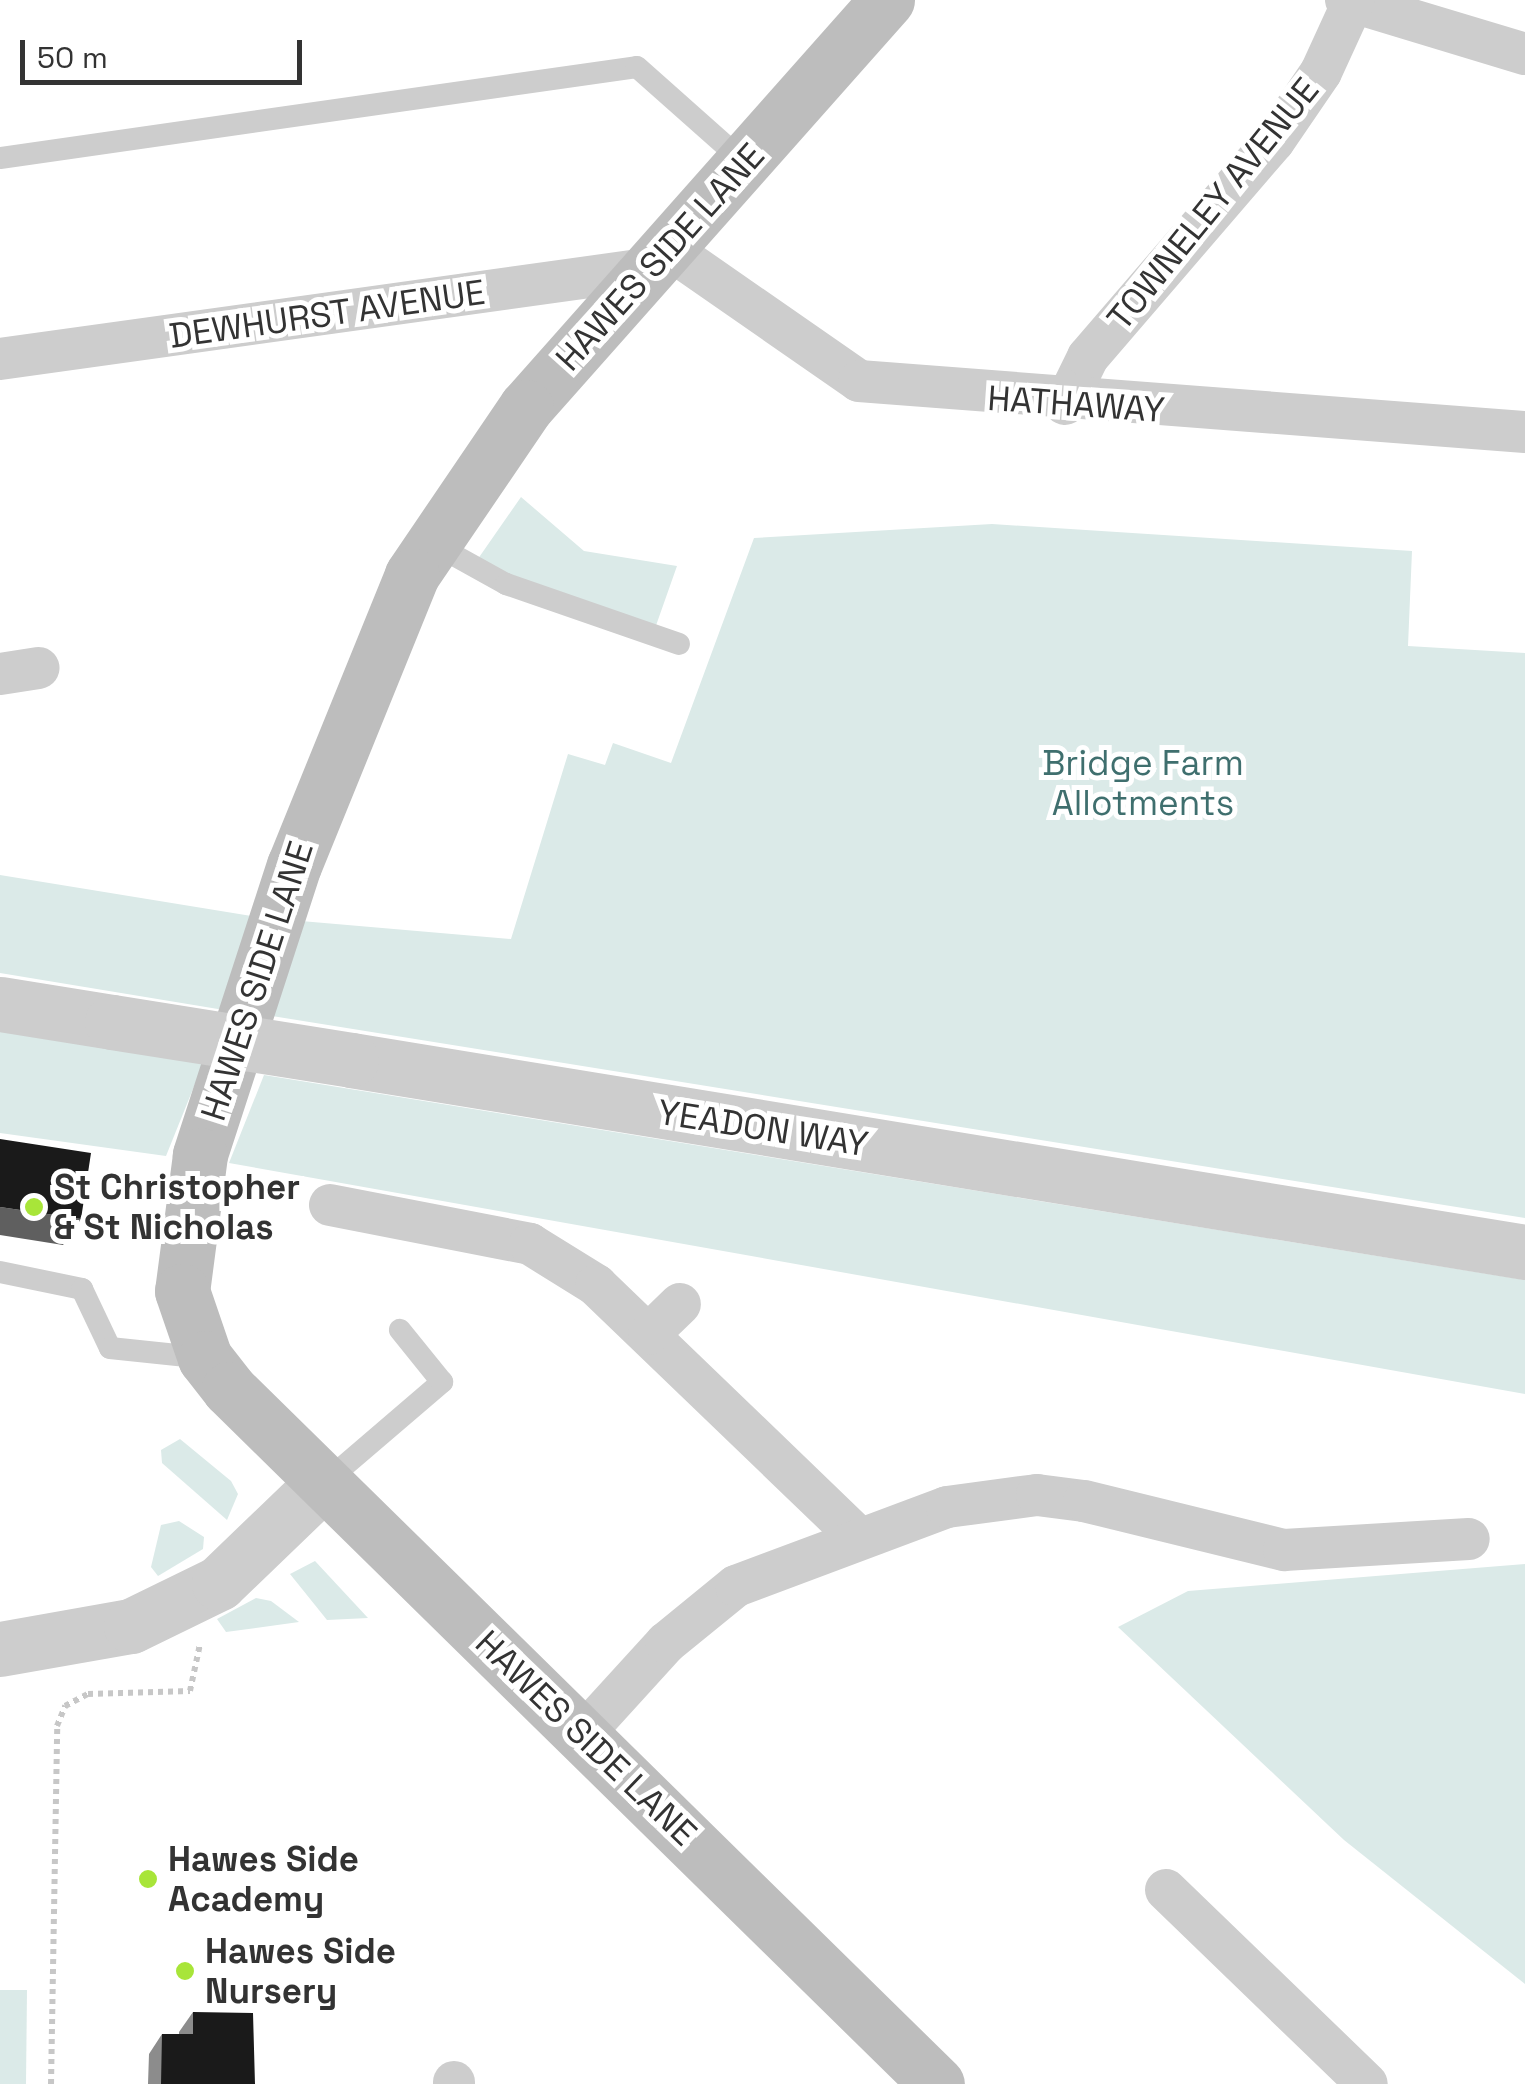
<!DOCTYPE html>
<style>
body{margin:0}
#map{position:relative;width:1525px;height:2084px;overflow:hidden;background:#fff;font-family:"Space Grotesk",sans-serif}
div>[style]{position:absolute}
.green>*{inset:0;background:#dbeae8}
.path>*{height:6px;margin-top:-3px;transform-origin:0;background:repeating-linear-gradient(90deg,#c7c7c7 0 5px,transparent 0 10px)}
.service>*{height:22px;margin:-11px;padding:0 11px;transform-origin:11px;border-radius:11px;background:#cdcdcd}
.minor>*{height:42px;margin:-21px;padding:0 21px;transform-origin:21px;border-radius:21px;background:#cdcdcd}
.tertiary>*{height:55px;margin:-27.5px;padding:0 27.5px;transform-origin:27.5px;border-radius:27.5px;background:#cdcdcd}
.secondary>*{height:55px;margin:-27.5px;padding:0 27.5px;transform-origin:27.5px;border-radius:27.5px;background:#bdbdbd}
.tertiary-bridge>*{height:55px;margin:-27.5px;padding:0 27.5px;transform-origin:27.5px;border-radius:27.5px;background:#cdcdcd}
.wall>*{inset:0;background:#8c8c8c}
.shaded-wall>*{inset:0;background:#5f5f5f}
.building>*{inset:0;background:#1a1a1a}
.dots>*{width:28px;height:28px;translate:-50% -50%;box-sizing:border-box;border:5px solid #fff;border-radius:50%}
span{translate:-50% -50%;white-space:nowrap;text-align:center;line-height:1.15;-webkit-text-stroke:10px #fff;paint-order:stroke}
.street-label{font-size:35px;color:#333}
.park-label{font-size:35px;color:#3f6f6e}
.poi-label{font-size:35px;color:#333;font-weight:700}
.left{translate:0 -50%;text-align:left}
.scale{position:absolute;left:20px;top:40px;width:282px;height:45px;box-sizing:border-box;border:5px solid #333;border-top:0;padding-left:12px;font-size:30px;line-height:35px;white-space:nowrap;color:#333;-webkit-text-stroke:8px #fff;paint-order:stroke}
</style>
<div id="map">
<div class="green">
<i style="clip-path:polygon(521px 497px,584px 551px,677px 566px,653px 634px,473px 566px)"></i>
<i style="clip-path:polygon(992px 524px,1412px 551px,1408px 646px,1525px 653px,1525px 1218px,272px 1016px,301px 921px,511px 939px,568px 754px,605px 765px,613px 743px,671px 763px,754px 538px)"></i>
<i style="clip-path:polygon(0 875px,258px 917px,224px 1010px,0 973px)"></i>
<i style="clip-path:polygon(0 1030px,203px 1064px,166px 1156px,0 1133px)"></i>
<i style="clip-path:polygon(264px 1075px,1525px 1280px,1525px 1394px,229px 1163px)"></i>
<i style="clip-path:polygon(180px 1439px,231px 1481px,238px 1494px,227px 1520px,162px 1463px,161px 1450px)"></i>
<i style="clip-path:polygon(179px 1521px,204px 1537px,203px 1549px,158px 1576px,151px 1567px,161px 1525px)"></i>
<i style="clip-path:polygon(315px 1561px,368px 1618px,327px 1620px,290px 1574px)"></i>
<i style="clip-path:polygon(1525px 1564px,1525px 1984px,1344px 1840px,1118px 1627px,1188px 1591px)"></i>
<i style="clip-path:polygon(256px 1598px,271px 1601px,299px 1622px,226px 1632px,217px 1619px)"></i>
<i style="clip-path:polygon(0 1990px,27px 1990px,26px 2084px,0 2084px)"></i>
</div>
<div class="path">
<i style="left:51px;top:2084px;width:358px;rotate:-89deg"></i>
<i style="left:57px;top:1726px;width:22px;rotate:-68deg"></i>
<i style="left:65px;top:1706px;width:26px;rotate:-28deg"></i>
<i style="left:88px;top:1694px;width:102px;rotate:-1.7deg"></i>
<i style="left:190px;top:1691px;width:48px;rotate:-78deg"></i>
</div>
<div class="service">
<i style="left:0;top:158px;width:643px;rotate:-8.13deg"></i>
<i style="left:637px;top:67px;width:144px;rotate:41.6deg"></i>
<i style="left:432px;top:543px;width:85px;rotate:29deg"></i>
<i style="left:506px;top:584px;width:183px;rotate:19.1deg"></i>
<i style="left:0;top:1272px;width:84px;rotate:11.7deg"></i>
<i style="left:82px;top:1289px;width:65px;rotate:64.6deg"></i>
<i style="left:110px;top:1348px;width:96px;rotate:6deg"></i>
<i style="left:323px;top:1484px;width:157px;rotate:-40.6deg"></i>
<i style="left:442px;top:1382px;width:67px;rotate:-128.9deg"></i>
</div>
<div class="minor">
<i style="left:1346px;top:0;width:187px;rotate:16.8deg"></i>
<i style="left:669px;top:249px;width:231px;rotate:34.8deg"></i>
<i style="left:859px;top:381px;width:668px;rotate:4.38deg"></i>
<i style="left:0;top:359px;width:659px;rotate:-7.93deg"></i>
<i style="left:1065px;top:404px;width:52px;rotate:-63.9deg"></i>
<i style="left:1088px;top:357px;width:285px;rotate:-49.3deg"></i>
<i style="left:1274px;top:141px;width:83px;rotate:-55.7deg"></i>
<i style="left:1321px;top:72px;width:79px;rotate:-65.4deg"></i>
<i style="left:0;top:674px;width:39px;rotate:-9deg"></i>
<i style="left:330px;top:1205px;width:204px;rotate:11deg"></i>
<i style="left:530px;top:1244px;width:78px;rotate:31.8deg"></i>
<i style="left:596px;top:1285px;width:362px;rotate:43.9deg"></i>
<i style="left:649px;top:1334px;width:43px;rotate:-44.1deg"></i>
<i style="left:584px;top:1733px;width:122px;rotate:-47.7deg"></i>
<i style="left:666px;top:1643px;width:90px;rotate:-39.2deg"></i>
<i style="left:736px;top:1586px;width:225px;rotate:-20.5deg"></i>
<i style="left:947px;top:1507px;width:91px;rotate:-7.6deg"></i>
<i style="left:1037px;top:1495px;width:47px;rotate:7.3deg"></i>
<i style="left:1084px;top:1501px;width:206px;rotate:13.8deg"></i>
<i style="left:1284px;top:1550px;width:185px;rotate:-3.4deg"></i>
<i style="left:1166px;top:1890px;width:279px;rotate:44deg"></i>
<i style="left:454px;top:2084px;width:2px;rotate:-90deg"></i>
</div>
<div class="tertiary">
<i style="left:0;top:1004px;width:113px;rotate:9.1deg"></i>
<i style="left:351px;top:1060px;width:1190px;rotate:9.29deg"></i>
<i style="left:0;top:1649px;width:133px;rotate:-10deg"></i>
<i style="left:131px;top:1626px;width:98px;rotate:-26deg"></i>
<i style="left:219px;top:1583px;width:141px;rotate:-43.9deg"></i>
</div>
<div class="secondary">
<i style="left:887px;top:0;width:544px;rotate:131.57deg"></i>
<i style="left:526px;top:407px;width:203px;rotate:124.2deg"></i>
<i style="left:412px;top:575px;width:313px;rotate:112.1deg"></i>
<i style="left:294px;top:865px;width:305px;rotate:108deg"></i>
<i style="left:200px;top:1155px;width:137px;rotate:97.5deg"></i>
<i style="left:182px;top:1291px;width:71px;rotate:71.1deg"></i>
<i style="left:205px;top:1358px;width:39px;rotate:52deg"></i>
<i style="left:229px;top:1389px;width:992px;rotate:44.47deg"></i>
</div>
<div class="tertiary-bridge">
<i style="left:112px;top:1022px;width:242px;rotate:9deg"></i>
</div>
<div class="wall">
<i style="clip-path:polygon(193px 2012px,255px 2084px,148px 2084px,149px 2054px,162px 2034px,179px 2034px,179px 2032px)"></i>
</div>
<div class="shaded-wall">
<i style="clip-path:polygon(0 1207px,81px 1219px,63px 1245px,0 1235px)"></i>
</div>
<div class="building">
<i style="clip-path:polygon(0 1139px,91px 1153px,81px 1219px,0 1207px)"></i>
<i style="clip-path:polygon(193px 2012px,253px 2013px,255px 2084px,161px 2084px,162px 2034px,193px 2034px)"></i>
</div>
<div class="dots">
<i style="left:34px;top:1207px;background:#a8e539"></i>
<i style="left:148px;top:1879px;background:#a8e539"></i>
<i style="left:185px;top:1971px;background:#a8e539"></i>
</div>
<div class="street-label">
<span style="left:1213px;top:204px;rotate:-51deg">TOWNELEY AVENUE</span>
<span style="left:660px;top:257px;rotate:-48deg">HAWES SIDE LANE</span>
<span style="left:327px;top:314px;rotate:-8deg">DEWHURST AVENUE</span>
<span style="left:1076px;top:404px;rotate:4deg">HATHAWAY</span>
<span style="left:257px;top:981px;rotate:-72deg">HAWES SIDE LANE</span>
<span style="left:763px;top:1128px;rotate:9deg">YEADON WAY</span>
<span style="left:586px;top:1738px;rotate:44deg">HAWES SIDE LANE</span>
</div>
<div class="park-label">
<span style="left:1143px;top:783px">Bridge Farm<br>Allotments</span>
</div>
<div class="poi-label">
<span class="left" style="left:54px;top:1207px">St Christopher<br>&amp; St Nicholas</span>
<span class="left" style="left:168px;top:1879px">Hawes Side<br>Academy</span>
<span class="left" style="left:205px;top:1971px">Hawes Side<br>Nursery</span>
</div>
<div class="scale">50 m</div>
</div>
